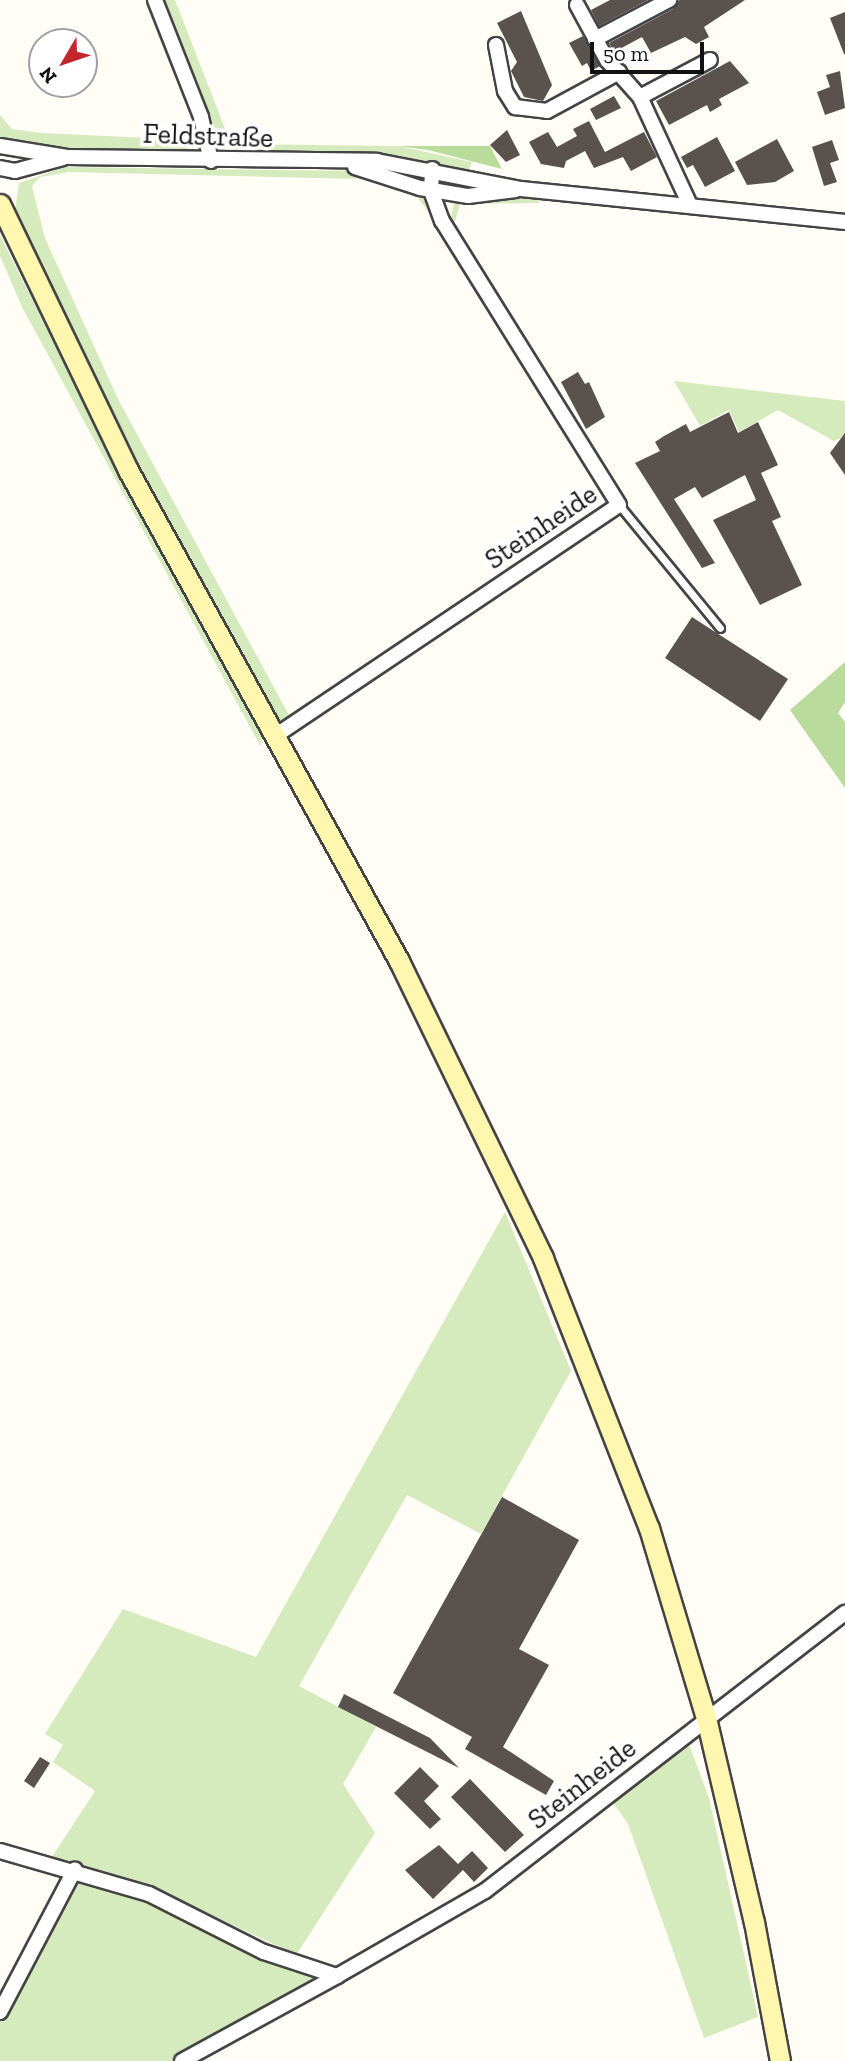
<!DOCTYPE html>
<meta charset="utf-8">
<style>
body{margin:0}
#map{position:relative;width:845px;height:2061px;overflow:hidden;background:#fffdf5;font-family:"Zilla Slab",serif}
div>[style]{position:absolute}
.green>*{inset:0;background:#d5ebbd}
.forest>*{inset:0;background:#b9dc9c}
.building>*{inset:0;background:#5a524d}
.roads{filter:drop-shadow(2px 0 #444) drop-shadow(-2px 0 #444) drop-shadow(0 2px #444) drop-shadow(0 -2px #444)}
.lane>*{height:7px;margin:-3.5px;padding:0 3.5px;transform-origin:3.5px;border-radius:3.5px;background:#fff}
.street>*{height:14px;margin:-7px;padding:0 7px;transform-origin:7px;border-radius:7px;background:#fff}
.secondary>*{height:19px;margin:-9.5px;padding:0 9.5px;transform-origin:9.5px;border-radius:9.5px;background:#fff6b0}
span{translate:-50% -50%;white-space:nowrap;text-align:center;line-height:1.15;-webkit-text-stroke:7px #fff;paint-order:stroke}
.street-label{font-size:28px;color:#111}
.north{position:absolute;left:28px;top:28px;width:70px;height:70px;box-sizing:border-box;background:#fff;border:2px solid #a0a0a0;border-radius:50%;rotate:231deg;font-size:19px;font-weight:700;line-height:28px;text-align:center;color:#111}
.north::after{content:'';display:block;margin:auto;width:24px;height:32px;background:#c4262e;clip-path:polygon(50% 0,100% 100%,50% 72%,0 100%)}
.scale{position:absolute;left:590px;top:42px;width:114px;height:32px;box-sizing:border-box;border:4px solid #111;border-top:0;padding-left:9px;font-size:21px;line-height:24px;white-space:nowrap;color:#111;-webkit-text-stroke:5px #fff;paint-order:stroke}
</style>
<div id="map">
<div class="green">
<i style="clip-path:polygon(144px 0,197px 121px,199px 134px,186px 151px,77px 149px,0 139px,0 115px,12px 129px,41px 133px,191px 140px,193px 122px)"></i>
<i style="clip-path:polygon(163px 0,175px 0,231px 144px,398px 146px,472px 162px,469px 170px,393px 158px,231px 157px,231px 144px,219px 143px)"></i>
<i style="clip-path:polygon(66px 167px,350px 171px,411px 189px,425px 199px,449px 237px,417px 197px,363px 179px,69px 172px,40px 177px,32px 186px,45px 238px,118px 399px,291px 719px,277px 722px,100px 404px,15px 211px,19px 183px)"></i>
<i style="clip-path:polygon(538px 196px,539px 203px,460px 204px,453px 229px,450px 223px,454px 202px,462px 199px)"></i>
<i style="clip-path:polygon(0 235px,132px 499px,262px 735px,261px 747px,22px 307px,0 256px)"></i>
<i style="clip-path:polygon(674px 381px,845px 401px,845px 436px,834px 441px,778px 410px,739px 432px,729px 410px,700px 426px)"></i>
<i style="clip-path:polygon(505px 1212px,571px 1371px,481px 1534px,407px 1495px,299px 1686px,376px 1727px,343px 1784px,375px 1833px,296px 1955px,149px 1885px,52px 1857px,95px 1791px,53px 1762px,63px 1745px,45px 1734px,123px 1609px,256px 1657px)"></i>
<i style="clip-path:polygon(689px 1744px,709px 1798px,758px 2017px,704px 2038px,628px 1824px,612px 1801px)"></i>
<i style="clip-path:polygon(79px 1881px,143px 1902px,261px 1959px,324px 1978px,173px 2061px,0 2061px,0 2020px,67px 1891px)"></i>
</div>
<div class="forest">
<i style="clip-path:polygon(398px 146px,490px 146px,502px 169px,428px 150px)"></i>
<i style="clip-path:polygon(845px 662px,845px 702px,838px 713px,845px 722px,845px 788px,790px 710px)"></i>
</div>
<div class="building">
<i style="clip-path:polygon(610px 0,648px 0,599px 26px,591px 10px)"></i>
<i style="clip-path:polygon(679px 0,745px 0,704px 27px,709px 37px,696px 44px,685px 37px,651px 53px,642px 37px,614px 52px,609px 43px,673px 9px)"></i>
<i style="clip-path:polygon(521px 11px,552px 85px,543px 101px,524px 97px,511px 71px,517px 62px,497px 23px)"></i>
<i style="clip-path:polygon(845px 12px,845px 54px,844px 54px,830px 18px)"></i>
<i style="clip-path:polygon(583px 36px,600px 66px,591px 71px,587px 63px,582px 66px,569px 43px)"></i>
<i style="clip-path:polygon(730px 61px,749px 83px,719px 99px,722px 105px,710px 112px,707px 105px,669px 125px,656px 101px)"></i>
<i style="clip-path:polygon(840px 71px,845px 108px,825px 115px,817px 92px,830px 87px,826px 75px)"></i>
<i style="clip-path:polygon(614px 96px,621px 108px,596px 120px,590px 109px)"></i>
<i style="clip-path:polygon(589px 121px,605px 152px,644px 132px,657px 157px,631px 171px,623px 157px,594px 168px,585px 151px,566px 161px,564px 168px,541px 164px,529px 142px,548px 132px,557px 147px,577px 136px,573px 129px)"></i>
<i style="clip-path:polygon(507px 130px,520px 155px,506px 162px,490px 145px)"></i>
<i style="clip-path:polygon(717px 137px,735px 171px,705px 187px,693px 165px,687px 168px,681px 157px)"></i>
<i style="clip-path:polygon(777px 139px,794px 171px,775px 182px,747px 185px,735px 162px)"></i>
<i style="clip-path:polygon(832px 140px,839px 160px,830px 163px,837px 182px,824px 186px,812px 147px)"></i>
<i style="clip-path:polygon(578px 372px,585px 384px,589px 382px,605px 417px,586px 429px,561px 382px)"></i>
<i style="clip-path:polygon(729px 412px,738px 433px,758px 422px,778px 465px,761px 473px,781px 517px,772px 521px,802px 585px,760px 605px,713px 520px,756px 500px,745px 475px,702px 498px,695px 487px,674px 499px,715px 563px,702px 568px,635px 463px,660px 451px,655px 442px,664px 436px,686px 424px,690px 432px)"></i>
<i style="clip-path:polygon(845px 433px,845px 475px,830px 453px)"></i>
<i style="clip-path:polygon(692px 617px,788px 679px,760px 721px,665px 658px)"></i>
<i style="clip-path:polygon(502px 1497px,579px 1540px,519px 1649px,549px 1665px,503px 1747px,554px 1781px,546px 1795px,465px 1749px,472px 1737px,393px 1693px)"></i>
<i style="clip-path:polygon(344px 1694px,430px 1738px,459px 1768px,338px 1707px)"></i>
<i style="clip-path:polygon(40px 1757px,50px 1763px,34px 1788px,24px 1781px)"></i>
<i style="clip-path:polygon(420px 1767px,439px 1786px,424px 1801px,441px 1819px,430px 1829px,394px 1793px)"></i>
<i style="clip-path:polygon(470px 1779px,524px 1835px,505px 1852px,451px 1797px)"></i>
<i style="clip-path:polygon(439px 1845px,458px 1864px,472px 1851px,488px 1868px,474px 1882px,463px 1870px,433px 1899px,405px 1870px)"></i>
</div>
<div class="roads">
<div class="lane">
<i style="left:619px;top:505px;width:159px;rotate:50.6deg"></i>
</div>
<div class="street">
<i style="left:155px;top:0;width:126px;rotate:68.5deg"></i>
<i style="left:201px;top:117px;width:45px;rotate:77.2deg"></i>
<i style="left:577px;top:5px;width:63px;rotate:61.4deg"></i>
<i style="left:607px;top:60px;width:50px;rotate:48.3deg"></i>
<i style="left:640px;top:97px;width:119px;rotate:65.2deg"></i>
<i style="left:595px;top:39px;width:84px;rotate:-27.8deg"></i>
<i style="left:496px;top:45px;width:47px;rotate:78.9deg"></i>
<i style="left:505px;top:91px;width:19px;rotate:58deg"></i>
<i style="left:515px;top:107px;width:32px;rotate:7deg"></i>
<i style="left:547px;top:111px;width:82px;rotate:-28.4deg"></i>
<i style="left:640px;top:97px;width:79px;rotate:-27.9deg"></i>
<i style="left:0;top:146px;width:68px;rotate:9.3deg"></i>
<i style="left:67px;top:157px;width:310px;rotate:0.7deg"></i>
<i style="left:377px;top:161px;width:147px;rotate:11deg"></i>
<i style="left:521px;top:189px;width:326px;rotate:5.8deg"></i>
<i style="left:355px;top:167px;width:68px;rotate:17.9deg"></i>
<i style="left:420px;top:188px;width:49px;rotate:9.5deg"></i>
<i style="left:468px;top:196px;width:48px;rotate:-7.1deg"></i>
<i style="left:0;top:168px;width:15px;rotate:11deg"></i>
<i style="left:15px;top:171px;width:50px;rotate:-15.2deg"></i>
<i style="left:275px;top:736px;width:414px;rotate:-33.9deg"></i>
<i style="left:619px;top:505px;width:335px;rotate:-121.9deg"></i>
<i style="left:442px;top:221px;width:32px;rotate:-110deg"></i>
<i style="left:431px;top:191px;width:22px;rotate:-87deg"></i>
<i style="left:0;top:1851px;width:155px;rotate:16.1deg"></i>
<i style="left:149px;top:1894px;width:129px;rotate:26.8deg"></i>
<i style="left:264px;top:1952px;width:77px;rotate:18.2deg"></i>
<i style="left:337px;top:1976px;width:171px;rotate:-29.9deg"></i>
<i style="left:485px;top:1891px;width:455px;rotate:-37.7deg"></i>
<i style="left:0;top:2012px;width:161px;rotate:-62.3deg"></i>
<i style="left:182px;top:2061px;width:177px;rotate:-28.7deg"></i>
</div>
<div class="secondary">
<i style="left:0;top:204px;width:295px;rotate:64.3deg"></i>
<i style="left:128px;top:470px;width:561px;rotate:61.1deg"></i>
<i style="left:399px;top:961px;width:330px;rotate:64.1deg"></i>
<i style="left:543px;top:1258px;width:290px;rotate:68.6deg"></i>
<i style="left:649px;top:1528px;width:198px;rotate:73.3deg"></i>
<i style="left:706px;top:1718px;width:210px;rotate:76.8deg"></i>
<i style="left:754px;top:1922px;width:141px;rotate:79.4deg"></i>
</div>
</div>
<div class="street-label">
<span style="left:208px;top:136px;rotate:2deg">Feldstraße</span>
<span style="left:541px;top:527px;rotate:-34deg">Steinheide</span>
<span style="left:582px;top:1784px;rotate:-38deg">Steinheide</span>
</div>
<div class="north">N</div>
<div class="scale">50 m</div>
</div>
